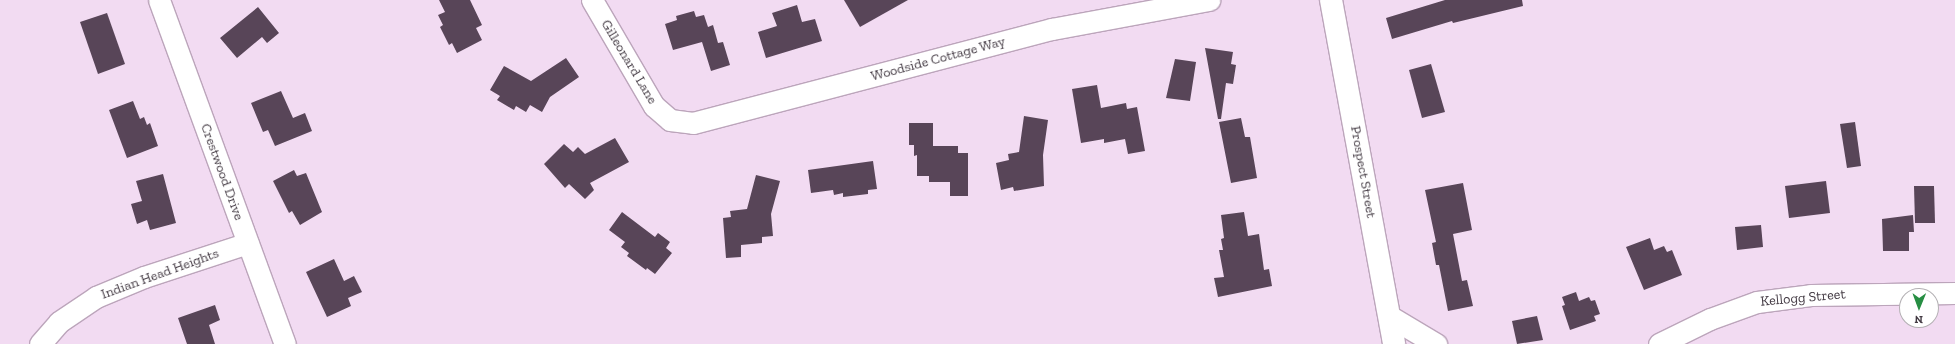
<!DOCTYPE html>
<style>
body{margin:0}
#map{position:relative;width:1955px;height:344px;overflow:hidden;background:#f2dbf2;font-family:"Zilla Slab",serif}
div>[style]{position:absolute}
.building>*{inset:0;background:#584558}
.roads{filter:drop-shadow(1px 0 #bca5bb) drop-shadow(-1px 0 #bca5bb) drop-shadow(0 1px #bca5bb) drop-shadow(0 -1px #bca5bb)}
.minor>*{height:21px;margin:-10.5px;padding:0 10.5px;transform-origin:10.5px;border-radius:10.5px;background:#fff}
.tertiary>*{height:22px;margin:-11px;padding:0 11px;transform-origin:11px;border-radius:11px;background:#fff}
span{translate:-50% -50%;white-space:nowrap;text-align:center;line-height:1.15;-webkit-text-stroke:4px #fff;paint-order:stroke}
.street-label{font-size:14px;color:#423942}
.north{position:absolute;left:1899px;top:288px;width:40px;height:40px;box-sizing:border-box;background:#fff;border:1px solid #b3b0b3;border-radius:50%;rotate:181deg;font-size:11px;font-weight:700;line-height:16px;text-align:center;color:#423942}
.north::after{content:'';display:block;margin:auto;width:14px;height:18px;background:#278e43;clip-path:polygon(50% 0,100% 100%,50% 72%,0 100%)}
</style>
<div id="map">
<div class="building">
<i style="clip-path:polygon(439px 0,470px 0,482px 25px,476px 28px,482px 40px,457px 53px,452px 43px,449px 45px,440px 27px,443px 25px,438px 15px,445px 12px)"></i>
<i style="clip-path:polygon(844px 0,908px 0,860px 27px)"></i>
<i style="clip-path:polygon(1445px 0,1522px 0,1523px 6px,1453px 23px,1452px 21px,1392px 39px,1386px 18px)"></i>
<i style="clip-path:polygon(797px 5px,802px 22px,815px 19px,822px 41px,766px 58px,758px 32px,777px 26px,772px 13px)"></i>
<i style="clip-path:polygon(258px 7px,279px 33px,267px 43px,262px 37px,237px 58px,220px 38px)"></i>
<i style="clip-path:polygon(694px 11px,696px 17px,704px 15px,708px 27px,713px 25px,718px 43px,723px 42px,730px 65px,711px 71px,702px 42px,673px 50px,665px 24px,677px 20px,676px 16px)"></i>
<i style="clip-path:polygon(107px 13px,125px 64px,98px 74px,80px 22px)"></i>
<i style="clip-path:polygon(1205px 48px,1233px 52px,1231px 64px,1236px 65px,1233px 84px,1226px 83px,1221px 119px,1218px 119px)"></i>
<i style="clip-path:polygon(566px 58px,579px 77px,550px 97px,542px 112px,530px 105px,526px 112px,516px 106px,514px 110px,497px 100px,500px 96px,490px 90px,504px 66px,531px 81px)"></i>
<i style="clip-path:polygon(1175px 59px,1196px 62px,1190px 101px,1166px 98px)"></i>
<i style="clip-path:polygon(1431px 64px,1445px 112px,1422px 118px,1409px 70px)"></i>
<i style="clip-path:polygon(1097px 85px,1101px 108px,1126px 103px,1127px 109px,1137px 107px,1145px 151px,1128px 154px,1125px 139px,1104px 143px,1104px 139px,1081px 143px,1072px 89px)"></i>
<i style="clip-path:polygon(281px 91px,293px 118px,305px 113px,312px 131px,275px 146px,268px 130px,263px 132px,251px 103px)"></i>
<i style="clip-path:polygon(133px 101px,140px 119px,144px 117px,147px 125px,150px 123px,158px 146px,127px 158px,109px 110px)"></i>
<i style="clip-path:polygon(1024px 116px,1048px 120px,1043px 155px,1044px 186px,1014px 191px,1013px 187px,1001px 190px,996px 163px,1009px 160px,1008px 154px,1019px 152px)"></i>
<i style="clip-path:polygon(1241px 118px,1245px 137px,1250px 137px,1257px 178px,1231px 183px,1219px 122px)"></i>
<i style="clip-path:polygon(1855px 122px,1861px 166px,1847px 168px,1840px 124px)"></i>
<i style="clip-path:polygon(909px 123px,933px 123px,933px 146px,958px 146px,958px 153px,968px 153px,968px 196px,950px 196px,950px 182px,929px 182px,929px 176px,917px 176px,917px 155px,914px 156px,914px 145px,909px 145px)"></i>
<i style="clip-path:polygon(615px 138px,629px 162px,590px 183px,594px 190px,585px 199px,569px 184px,565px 188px,544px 164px,564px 144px,573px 152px,578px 147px,585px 154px)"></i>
<i style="clip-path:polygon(873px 161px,877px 189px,868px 190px,868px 194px,843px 197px,843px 193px,834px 195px,833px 190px,811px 193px,808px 170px)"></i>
<i style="clip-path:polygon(294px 170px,297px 176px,306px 173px,322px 212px,300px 225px,292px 211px,289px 213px,273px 181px)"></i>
<i style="clip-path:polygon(163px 174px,176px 223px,150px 230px,147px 220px,137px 224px,131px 204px,142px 201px,136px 181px)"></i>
<i style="clip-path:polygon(756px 175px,780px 181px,771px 214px,773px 236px,762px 237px,762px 243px,741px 245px,741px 257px,726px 258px,723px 218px,731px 217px,730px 211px,747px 209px)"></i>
<i style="clip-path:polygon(1826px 181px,1830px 213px,1789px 218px,1785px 186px)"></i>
<i style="clip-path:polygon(1463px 183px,1472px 230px,1453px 234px,1462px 281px,1467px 280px,1473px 306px,1448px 311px,1439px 265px,1436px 265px,1432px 243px,1436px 242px,1425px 190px)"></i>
<i style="clip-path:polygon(1914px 186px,1934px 186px,1935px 223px,1915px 223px)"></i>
<i style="clip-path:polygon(622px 212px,655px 237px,658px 233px,670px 242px,666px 248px,672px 253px,655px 274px,647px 268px,646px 270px,627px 256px,629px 253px,621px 247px,625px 242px,609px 230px)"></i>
<i style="clip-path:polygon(1244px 212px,1248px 236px,1259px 234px,1264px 270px,1269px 269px,1272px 286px,1218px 297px,1214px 278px,1224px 277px,1219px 250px,1223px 250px,1221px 239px,1224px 238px,1221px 215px)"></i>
<i style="clip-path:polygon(1913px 215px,1914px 232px,1909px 232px,1909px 251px,1883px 251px,1882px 219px)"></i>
<i style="clip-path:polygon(1761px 225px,1763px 247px,1737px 250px,1735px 227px)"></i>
<i style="clip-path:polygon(1650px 238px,1654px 250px,1664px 246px,1667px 252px,1672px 250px,1682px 275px,1644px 290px,1626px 247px)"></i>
<i style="clip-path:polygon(334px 259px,344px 281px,354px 276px,362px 292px,348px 298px,351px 306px,327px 317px,306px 272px)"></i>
<i style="clip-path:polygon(1576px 292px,1579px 301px,1589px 297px,1591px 301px,1595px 300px,1600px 314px,1594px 316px,1596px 321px,1570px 330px,1562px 306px,1565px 305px,1562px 297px)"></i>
<i style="clip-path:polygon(215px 305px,220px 320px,209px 325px,215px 344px,187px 344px,178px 318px)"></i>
<i style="clip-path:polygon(1537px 316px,1543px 340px,1517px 344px,1512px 321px)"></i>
</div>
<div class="roads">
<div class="minor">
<i style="left:159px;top:0;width:366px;rotate:69.9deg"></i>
<i style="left:592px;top:0;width:123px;rotate:59.7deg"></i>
<i style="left:654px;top:106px;width:21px;rotate:41deg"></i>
<i style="left:670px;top:120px;width:23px;rotate:7deg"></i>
<i style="left:693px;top:123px;width:371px;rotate:-14.7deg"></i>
<i style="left:1052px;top:29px;width:160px;rotate:-10.5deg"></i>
<i style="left:1389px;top:316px;width:55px;rotate:30.8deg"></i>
<i style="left:40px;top:344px;width:29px;rotate:-49deg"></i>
<i style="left:59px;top:322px;width:45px;rotate:-34deg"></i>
<i style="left:96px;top:297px;width:52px;rotate:-22.6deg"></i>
<i style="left:144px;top:277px;width:109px;rotate:-18.1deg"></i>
<i style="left:1659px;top:344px;width:57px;rotate:-26.1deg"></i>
<i style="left:1710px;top:319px;width:50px;rotate:-19.9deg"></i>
<i style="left:1757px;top:302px;width:54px;rotate:-7.4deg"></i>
<i style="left:1811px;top:295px;width:144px;rotate:-0.8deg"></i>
</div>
<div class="tertiary">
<i style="left:1331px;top:0;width:350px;rotate:79.6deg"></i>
</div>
</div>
<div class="street-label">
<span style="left:938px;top:59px;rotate:-15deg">Woodside Cottage Way</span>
<span style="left:629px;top:62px;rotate:59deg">Gilleonard Lane</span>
<span style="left:222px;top:172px;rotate:70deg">Crestwood Drive</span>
<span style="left:1363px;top:172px;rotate:80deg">Prospect Street</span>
<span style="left:160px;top:274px;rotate:-20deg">Indian Head Heights</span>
<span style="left:1803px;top:298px;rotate:-5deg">Kellogg Street</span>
</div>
<div class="north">N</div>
</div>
